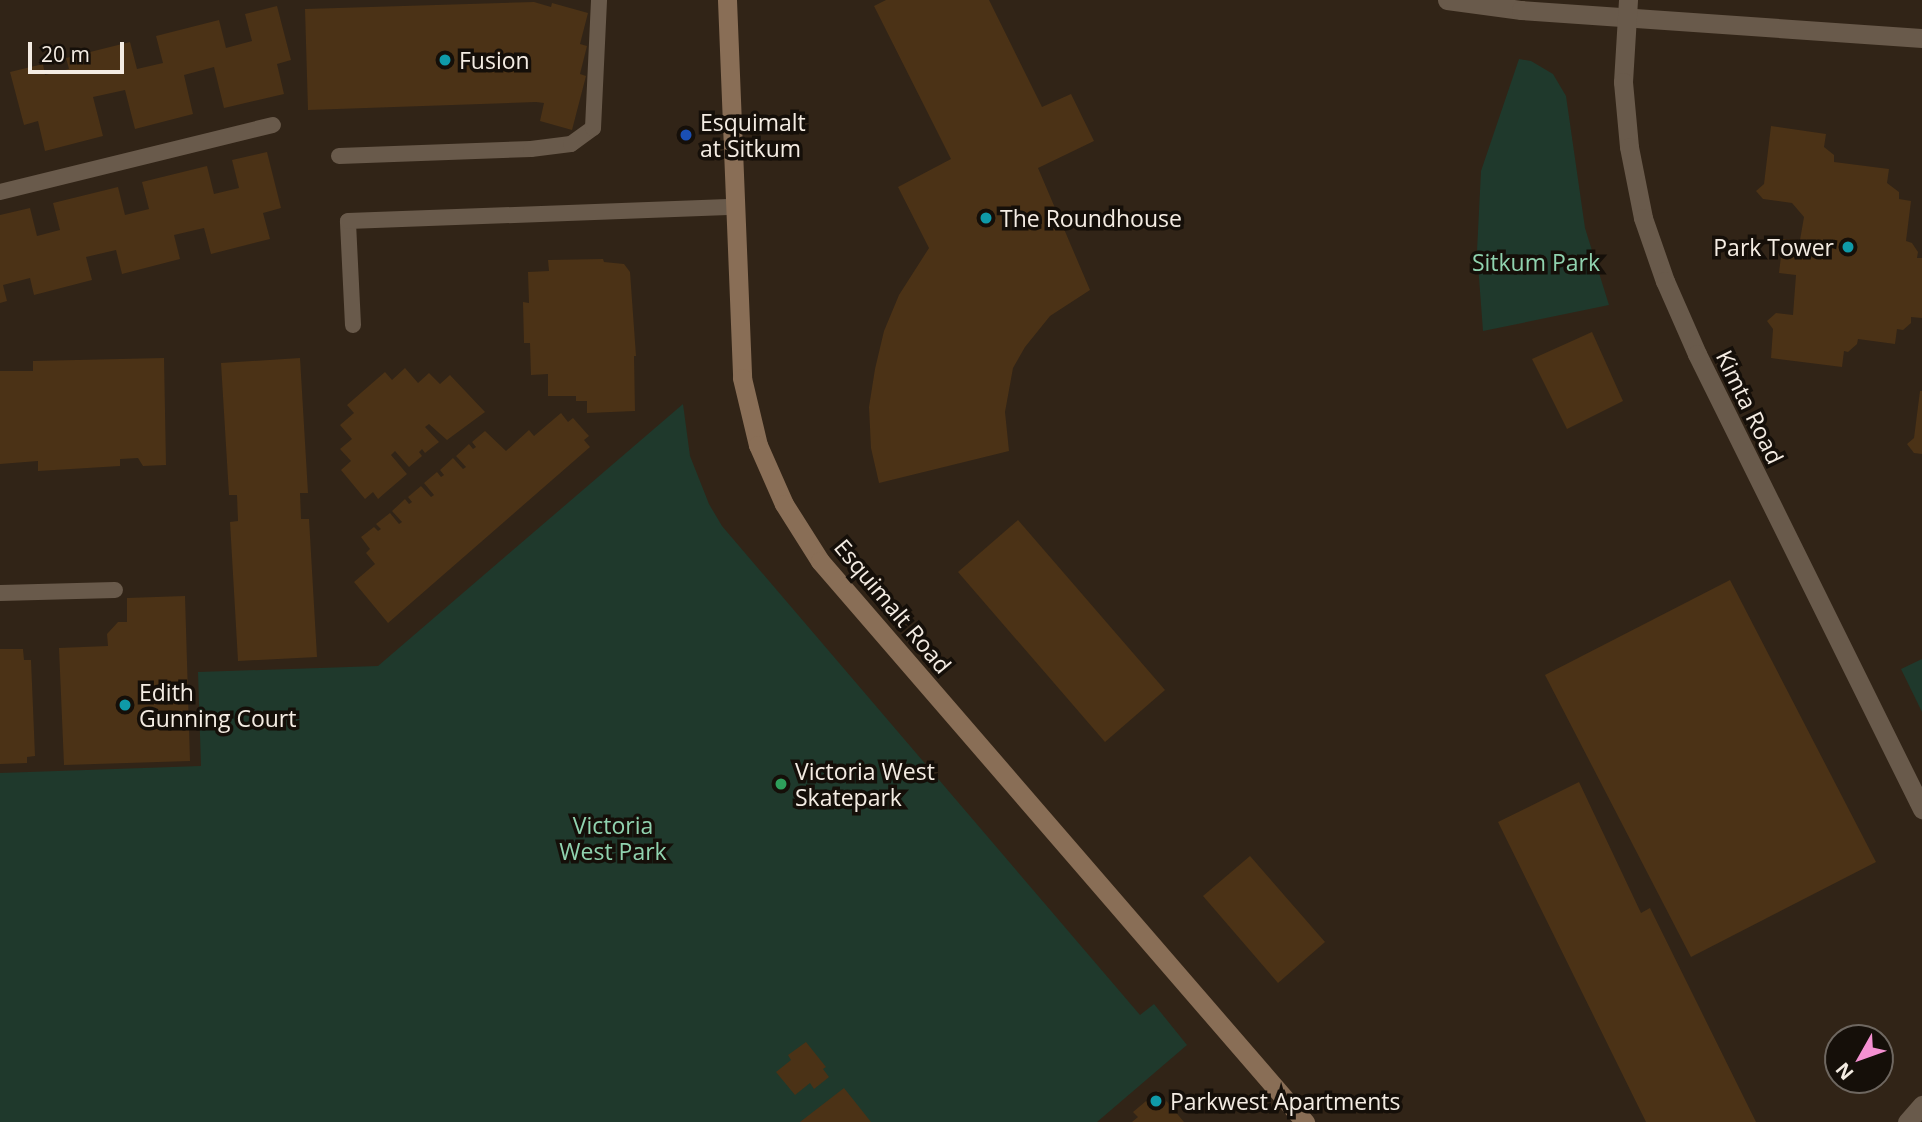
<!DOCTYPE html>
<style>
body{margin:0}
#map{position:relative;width:1922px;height:1122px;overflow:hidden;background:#312417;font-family:"Open Sans",sans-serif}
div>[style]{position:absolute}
.green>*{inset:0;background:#1f392c}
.building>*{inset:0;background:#4b3216}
.service>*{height:16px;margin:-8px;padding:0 8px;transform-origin:8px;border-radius:8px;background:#695a4b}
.minor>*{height:19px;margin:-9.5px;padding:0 9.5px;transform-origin:9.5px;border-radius:9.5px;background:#695a4b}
.secondary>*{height:19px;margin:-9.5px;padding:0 9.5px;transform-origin:9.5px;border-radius:9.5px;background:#896e56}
.dots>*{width:19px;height:19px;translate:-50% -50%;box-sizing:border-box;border:4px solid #150f09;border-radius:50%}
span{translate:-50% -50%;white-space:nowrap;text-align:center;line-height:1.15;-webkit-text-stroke:7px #150f09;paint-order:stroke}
.poi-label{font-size:23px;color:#f4ece3}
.left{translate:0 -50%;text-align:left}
.right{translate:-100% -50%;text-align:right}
.park-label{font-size:23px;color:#90d3af}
.street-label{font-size:23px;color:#f4ece3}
.north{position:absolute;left:1824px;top:1024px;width:70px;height:70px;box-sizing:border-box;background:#150f09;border:2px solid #6e6760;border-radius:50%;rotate:230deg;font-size:19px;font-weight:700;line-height:28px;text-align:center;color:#f4ece3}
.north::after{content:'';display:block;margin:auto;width:24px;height:32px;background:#f591d2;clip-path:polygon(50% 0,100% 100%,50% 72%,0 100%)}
.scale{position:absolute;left:28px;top:42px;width:96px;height:32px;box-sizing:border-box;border:4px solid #f4ece3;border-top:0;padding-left:9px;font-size:21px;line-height:24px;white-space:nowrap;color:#f4ece3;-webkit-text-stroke:5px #150f09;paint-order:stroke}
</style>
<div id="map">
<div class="green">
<i style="clip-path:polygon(1519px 59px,1531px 61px,1553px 74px,1566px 96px,1585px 228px,1609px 305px,1483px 331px,1477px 251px,1481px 171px)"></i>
<i style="clip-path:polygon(683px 404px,690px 456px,709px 504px,722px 526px,1140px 1015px,1154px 1004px,1187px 1045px,1097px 1122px,0 1122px,0 773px,201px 766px,198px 672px,378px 666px)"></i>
<i style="clip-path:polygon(1922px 659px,1922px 712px,1901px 669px)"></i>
</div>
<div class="building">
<i style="clip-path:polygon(886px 0,989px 0,1042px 107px,1071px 94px,1094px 141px,1038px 168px,1090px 290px,1050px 316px,1025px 347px,1013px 368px,1005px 412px,1009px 451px,879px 483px,871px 448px,869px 407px,875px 369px,884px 331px,899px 295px,929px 248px,898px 187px,951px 159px,874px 6px)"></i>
<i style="clip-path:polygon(534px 2px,551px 7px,552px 3px,588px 13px,580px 44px,587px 46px,580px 74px,586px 76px,572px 130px,540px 121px,544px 103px,536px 102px,308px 110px,305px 9px)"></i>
<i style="clip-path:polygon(277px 6px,291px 60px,277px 64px,284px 94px,224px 108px,214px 67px,184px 75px,193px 114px,135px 129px,125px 90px,93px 97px,103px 136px,45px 151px,38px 121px,24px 125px,10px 72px,43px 64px,45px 75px,69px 69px,66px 58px,130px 42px,137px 69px,163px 63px,156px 36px,219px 20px,226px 48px,252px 41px,245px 14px)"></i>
<i style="clip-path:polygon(1771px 126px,1826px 134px,1824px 147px,1834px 155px,1834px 162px,1889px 169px,1887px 183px,1899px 192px,1899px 199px,1911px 201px,1906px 241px,1912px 243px,1918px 252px,1917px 258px,1922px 258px,1922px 318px,1911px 317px,1911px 323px,1903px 330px,1897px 329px,1895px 344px,1858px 339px,1857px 344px,1848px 352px,1844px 351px,1842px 367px,1771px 358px,1773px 329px,1767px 321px,1776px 313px,1793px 315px,1796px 275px,1779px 273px,1783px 239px,1800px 240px,1804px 217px,1792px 203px,1763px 199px,1756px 191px,1764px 184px)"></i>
<i style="clip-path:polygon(267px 152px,281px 208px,263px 213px,270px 239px,211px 254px,204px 228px,174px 235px,180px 259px,122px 274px,116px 250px,86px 257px,92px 280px,34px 295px,30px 278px,3px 285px,7px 301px,0 303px,0 215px,30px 208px,37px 236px,60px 230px,53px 203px,118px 187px,125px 215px,149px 209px,142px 182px,207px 166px,214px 194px,239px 188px,232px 160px)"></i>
<i style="clip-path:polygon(603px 259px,604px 262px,624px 264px,630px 272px,636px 356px,634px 356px,635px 411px,587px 413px,587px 401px,576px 401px,576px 396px,548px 396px,548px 374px,531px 375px,530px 343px,524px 343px,523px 302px,529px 303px,528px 272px,549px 271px,548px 260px)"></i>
<i style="clip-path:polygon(1592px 332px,1623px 401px,1567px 429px,1532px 359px)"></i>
<i style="clip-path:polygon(164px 358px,166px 465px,143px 466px,138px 458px,120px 459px,120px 466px,38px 471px,38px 461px,0 464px,0 371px,33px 371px,33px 361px)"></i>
<i style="clip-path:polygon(300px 358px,308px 493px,300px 493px,301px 519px,309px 519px,317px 657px,238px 661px,230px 522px,238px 521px,237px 495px,229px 495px,221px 363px)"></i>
<i style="clip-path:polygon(405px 368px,418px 383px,429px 373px,440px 384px,450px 375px,485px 412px,447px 440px,429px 424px,425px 427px,439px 442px,425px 453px,422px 449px,419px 452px,422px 456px,409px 467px,395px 451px,391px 455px,407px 474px,378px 499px,373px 492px,365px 499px,341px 470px,351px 461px,340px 449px,352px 439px,340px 425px,354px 413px,347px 405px,385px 372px,392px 380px)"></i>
<i style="clip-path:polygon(1920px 391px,1922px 391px,1922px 454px,1914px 453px,1907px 444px,1914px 438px)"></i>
<i style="clip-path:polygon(561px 413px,568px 422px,573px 418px,589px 436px,584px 440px,590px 447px,388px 623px,354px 582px,375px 564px,366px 553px,370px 549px,361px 537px,374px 527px,378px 531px,381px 529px,376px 524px,390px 513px,399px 524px,402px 522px,392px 511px,405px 499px,409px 504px,412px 502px,408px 497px,421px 486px,431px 497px,434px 495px,424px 483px,437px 472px,441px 477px,444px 475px,440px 470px,453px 458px,463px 469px,466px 467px,456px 456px,469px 444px,473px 449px,476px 447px,472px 442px,485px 431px,506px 451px,529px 430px,534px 436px)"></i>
<i style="clip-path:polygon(1018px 520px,1165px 690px,1105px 742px,958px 572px)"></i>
<i style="clip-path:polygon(1730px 580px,1876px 862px,1691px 957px,1545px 675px)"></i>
<i style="clip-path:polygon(185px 596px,190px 761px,64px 765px,59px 648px,108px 646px,107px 634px,118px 622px,127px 622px,127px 598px)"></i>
<i style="clip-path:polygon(0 649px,23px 649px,24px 660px,31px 660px,35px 756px,27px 757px,27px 763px,0 764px)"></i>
<i style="clip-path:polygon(1579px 782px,1641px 913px,1650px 908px,1756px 1122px,1646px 1122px,1498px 822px)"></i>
<i style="clip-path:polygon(1250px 856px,1325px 942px,1278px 983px,1203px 896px)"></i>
<i style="clip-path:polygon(806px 1042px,826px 1067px,823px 1069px,829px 1077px,814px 1089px,810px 1083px,795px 1095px,776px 1072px,791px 1060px,788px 1055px)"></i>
<i style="clip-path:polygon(844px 1088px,871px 1122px,800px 1122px)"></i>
<i style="clip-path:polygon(1158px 1091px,1184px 1122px,1132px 1122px,1138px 1117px,1133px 1112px)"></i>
</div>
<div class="service">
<i style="left:339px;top:156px;width:192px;rotate:-2.1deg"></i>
<i style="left:531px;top:149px;width:40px;rotate:-7.1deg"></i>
<i style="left:571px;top:144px;width:27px;rotate:-36deg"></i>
<i style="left:593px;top:128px;width:128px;rotate:-87.3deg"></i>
<i style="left:0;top:192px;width:281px;rotate:-13.8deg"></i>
<i style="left:353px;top:325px;width:104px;rotate:-92.8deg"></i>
<i style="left:348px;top:221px;width:387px;rotate:-2.1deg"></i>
<i style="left:0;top:593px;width:115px;rotate:-1.5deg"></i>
</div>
<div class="minor">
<i style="left:1447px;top:0;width:75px;rotate:7.7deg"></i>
<i style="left:1521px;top:10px;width:402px;rotate:4deg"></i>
<i style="left:1628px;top:0;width:82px;rotate:93.5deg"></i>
<i style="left:1623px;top:82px;width:65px;rotate:84.7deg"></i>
<i style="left:1629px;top:147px;width:72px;rotate:78.8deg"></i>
<i style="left:1643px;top:218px;width:67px;rotate:70.8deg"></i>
<i style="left:1665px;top:281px;width:80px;rotate:66.3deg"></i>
<i style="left:1697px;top:354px;width:508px;rotate:63.69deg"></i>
<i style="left:1907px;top:1122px;width:23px;rotate:-49deg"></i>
</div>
<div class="secondary">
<i style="left:727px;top:0;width:378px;rotate:87.7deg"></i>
<i style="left:742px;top:378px;width:69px;rotate:76.6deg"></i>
<i style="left:758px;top:445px;width:64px;rotate:66.2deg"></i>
<i style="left:784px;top:504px;width:67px;rotate:57.7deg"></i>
<i style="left:820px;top:561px;width:742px;rotate:49.16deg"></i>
</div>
<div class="dots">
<i style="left:445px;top:60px;background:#0f9aa8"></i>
<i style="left:686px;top:135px;background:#1a4fb4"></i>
<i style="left:986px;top:218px;background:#0f9aa8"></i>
<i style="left:1848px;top:247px;background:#0f9aa8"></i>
<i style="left:125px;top:705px;background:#0f9aa8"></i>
<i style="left:781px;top:784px;background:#2e9e5b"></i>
<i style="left:1156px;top:1101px;background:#0f9aa8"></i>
</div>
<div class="poi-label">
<span class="left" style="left:459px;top:60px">Fusion</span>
<span class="left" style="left:700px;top:135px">Esquimalt<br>at Sitkum</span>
<span class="left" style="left:1000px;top:218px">The Roundhouse</span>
<span class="right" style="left:1834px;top:247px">Park Tower</span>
<span class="left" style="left:139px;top:705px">Edith<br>Gunning Court</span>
<span class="left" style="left:795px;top:784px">Victoria West<br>Skatepark</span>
<span class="left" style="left:1170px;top:1101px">Parkwest Apartments</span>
</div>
<div class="park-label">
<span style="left:1536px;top:262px">Sitkum Park</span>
<span style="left:613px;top:838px">Victoria<br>West Park</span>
</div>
<div class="street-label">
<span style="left:1750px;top:407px;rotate:64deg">Kimta Road</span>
<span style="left:893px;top:606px;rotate:50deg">Esquimalt Road</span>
</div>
<div class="north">N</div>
<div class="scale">20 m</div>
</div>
